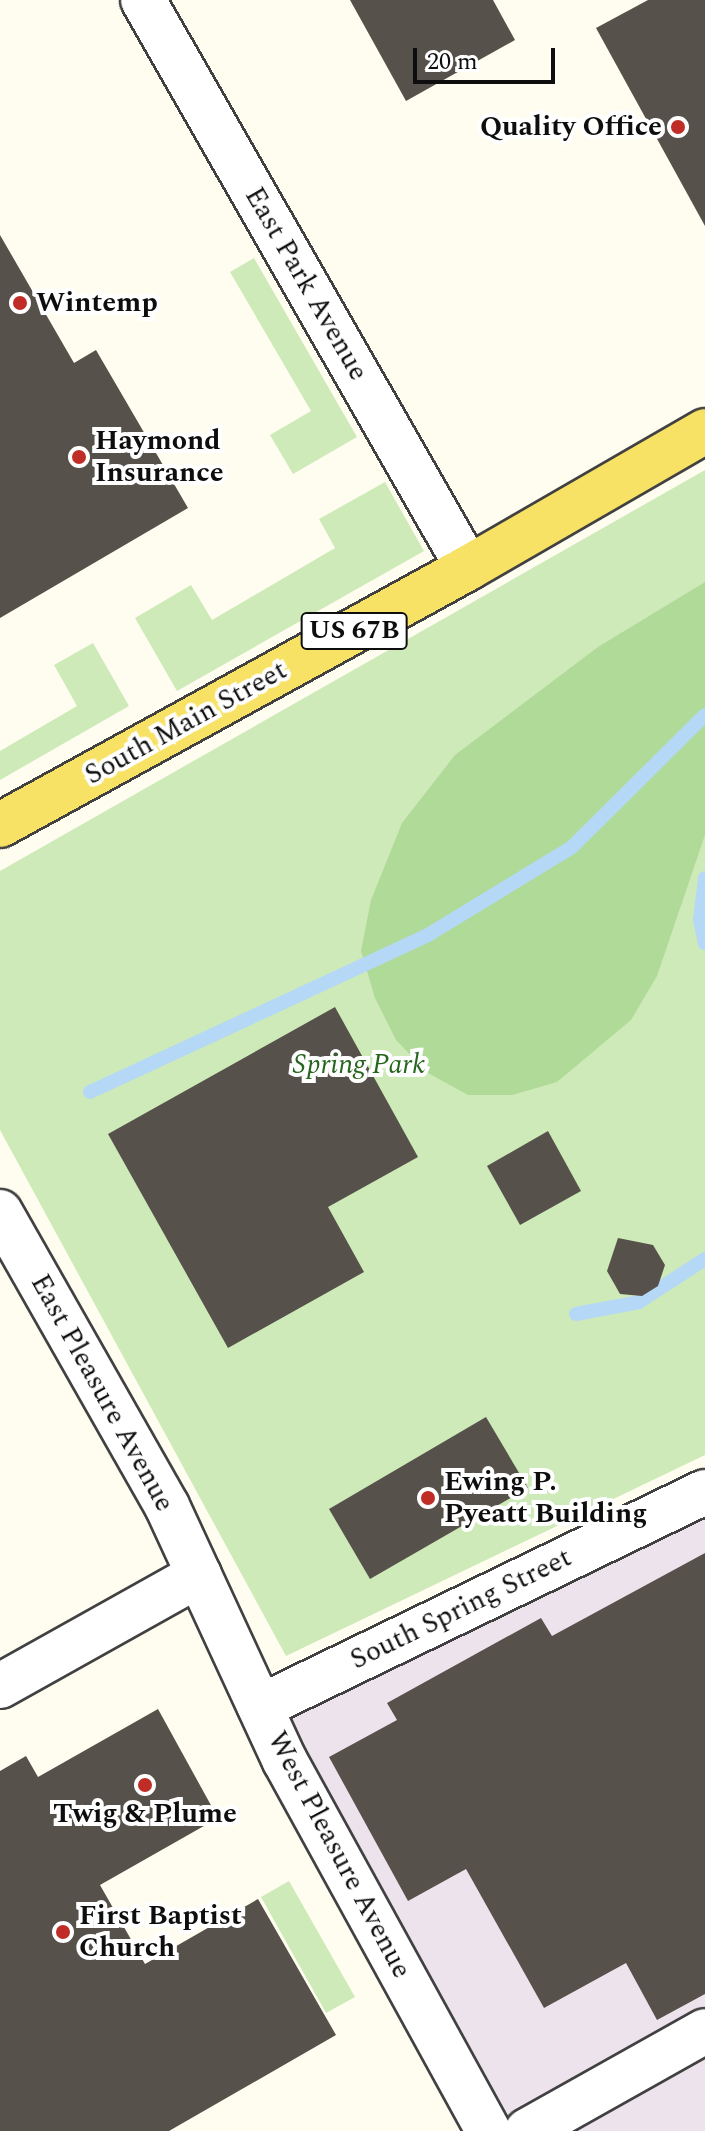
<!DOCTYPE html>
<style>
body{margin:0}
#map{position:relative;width:705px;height:2131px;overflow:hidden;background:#fffdf0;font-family:Spectral,serif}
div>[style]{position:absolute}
.industrial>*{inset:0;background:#ede3ed}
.green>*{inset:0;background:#ceeab9}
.forest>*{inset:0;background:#b0da98}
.stream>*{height:14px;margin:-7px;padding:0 7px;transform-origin:7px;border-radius:7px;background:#b4d8f6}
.building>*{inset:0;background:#57514b}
.roads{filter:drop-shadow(2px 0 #414141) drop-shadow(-2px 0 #414141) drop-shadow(0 2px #414141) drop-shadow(0 -2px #414141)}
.minor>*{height:44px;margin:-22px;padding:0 22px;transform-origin:22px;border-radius:22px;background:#fff}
.major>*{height:44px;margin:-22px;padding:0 22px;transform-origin:22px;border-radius:22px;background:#f8e266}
.dots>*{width:22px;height:22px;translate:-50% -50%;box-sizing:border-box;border:4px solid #fff;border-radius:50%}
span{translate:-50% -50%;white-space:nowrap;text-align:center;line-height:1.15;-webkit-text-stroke:8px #fff;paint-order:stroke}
.shield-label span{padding:2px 6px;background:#fff;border:2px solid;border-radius:6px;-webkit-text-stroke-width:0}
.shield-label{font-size:26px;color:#0e0e0e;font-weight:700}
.poi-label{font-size:28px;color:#0e0e0e;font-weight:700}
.right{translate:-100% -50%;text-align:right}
.left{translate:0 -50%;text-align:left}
.street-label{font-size:28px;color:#0e0e0e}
.park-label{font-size:28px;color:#26661e;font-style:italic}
.scale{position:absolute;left:413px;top:48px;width:142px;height:36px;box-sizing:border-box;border:4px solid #0e0e0e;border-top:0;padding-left:10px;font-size:24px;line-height:28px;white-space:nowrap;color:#0e0e0e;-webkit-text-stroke:6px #fff;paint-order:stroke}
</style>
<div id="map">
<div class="industrial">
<i style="clip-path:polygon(705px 1511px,705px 2131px,517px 2131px,284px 1717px)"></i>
</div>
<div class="green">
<i style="clip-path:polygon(254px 258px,357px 437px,293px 474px,270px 435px,311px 411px,230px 272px)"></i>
<i style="clip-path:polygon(705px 470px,705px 1455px,286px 1656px,0 1130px,0 871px)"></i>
<i style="clip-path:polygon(385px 482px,424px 551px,177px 691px,135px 618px,191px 585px,212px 620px,335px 548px,319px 519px)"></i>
<i style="clip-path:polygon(93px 643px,129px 706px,0 780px,0 751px,77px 706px,54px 665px)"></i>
<i style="clip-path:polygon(289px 1881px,355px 1997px,326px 2013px,261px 1897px)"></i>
</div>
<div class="forest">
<i style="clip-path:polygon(705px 582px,705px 835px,657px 976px,631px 1020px,557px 1082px,512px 1095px,468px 1095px,428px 1073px,396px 1040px,375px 998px,361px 951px,371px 900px,402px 823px,455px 755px,598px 647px)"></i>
</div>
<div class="stream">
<i style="left:705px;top:878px;width:42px;rotate:96.8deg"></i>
<i style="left:700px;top:920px;width:24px;rotate:78deg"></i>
<i style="left:90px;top:1092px;width:373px;rotate:-24.9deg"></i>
<i style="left:428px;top:935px;width:169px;rotate:-31.4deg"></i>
<i style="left:572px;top:847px;width:187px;rotate:-44.8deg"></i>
<i style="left:576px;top:1314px;width:64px;rotate:-10.8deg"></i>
<i style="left:639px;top:1302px;width:79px;rotate:-33.1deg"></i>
</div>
<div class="building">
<i style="clip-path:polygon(350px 0,493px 0,515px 40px,406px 101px)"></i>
<i style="clip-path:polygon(648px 0,705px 0,705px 226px,596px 28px)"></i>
<i style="clip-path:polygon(0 235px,74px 363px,96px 350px,188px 508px,0 618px)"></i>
<i style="clip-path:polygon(335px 1007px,418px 1157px,328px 1207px,364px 1272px,228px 1348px,108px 1134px)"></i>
<i style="clip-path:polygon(548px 1131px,581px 1191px,520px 1225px,487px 1166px)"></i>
<i style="clip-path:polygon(618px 1238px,653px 1245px,665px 1265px,658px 1286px,642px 1296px,620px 1294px,607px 1271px)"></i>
<i style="clip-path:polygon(486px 1417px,528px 1488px,370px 1579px,329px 1509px)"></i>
<i style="clip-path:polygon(705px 1553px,705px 1994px,657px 2020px,626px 1963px,544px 2008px,466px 1869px,408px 1901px,329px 1757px,397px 1720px,387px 1703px,541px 1618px,552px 1636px)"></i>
<i style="clip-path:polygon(158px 1709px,218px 1818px,100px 1885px,145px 1964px,258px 1899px,336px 2035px,169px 2131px,0 2131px,0 1771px,26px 1756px,38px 1777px)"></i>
</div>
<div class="roads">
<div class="minor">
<i style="left:143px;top:0;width:654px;rotate:60.22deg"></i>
<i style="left:0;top:1212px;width:338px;rotate:60.4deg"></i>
<i style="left:167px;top:1506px;width:281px;rotate:65.2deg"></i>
<i style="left:285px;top:1761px;width:422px;rotate:61.2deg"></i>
<i style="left:0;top:1686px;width:228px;rotate:-29.2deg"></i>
<i style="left:260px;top:1707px;width:494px;rotate:-25.8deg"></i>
<i style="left:527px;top:2131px;width:204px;rotate:-29.3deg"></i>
</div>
<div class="major">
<i style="left:0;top:825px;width:534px;rotate:-28.77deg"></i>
<i style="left:468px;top:568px;width:274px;rotate:-30deg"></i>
</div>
</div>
<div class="dots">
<i style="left:678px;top:127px;background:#bf2d26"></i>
<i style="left:20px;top:303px;background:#bf2d26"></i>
<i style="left:79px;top:457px;background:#bf2d26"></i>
<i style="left:428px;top:1498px;background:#bf2d26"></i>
<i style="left:145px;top:1785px;background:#bf2d26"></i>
<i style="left:63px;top:1932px;background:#bf2d26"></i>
</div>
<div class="shield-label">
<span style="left:354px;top:631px">US 67B</span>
</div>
<div class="poi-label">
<span class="right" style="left:662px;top:127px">Quality Office</span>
<span class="left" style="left:36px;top:303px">Wintemp</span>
<span class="left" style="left:95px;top:457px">Haymond<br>Insurance</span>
<span class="left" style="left:444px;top:1498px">Ewing P.<br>Pyeatt Building</span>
<span style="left:145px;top:1814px">Twig &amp; Plume</span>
<span class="left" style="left:79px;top:1932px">First Baptist<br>Church</span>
</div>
<div class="street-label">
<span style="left:306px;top:284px;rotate:60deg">East Park Avenue</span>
<span style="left:186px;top:723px;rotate:-29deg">South Main Street</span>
<span style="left:102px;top:1393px;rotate:61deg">East Pleasure Avenue</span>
<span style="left:461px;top:1609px;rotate:-26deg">South Spring Street</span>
<span style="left:339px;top:1855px;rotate:62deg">West Pleasure Avenue</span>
</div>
<div class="park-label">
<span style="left:359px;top:1065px">Spring Park</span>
</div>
<div class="scale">20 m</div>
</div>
